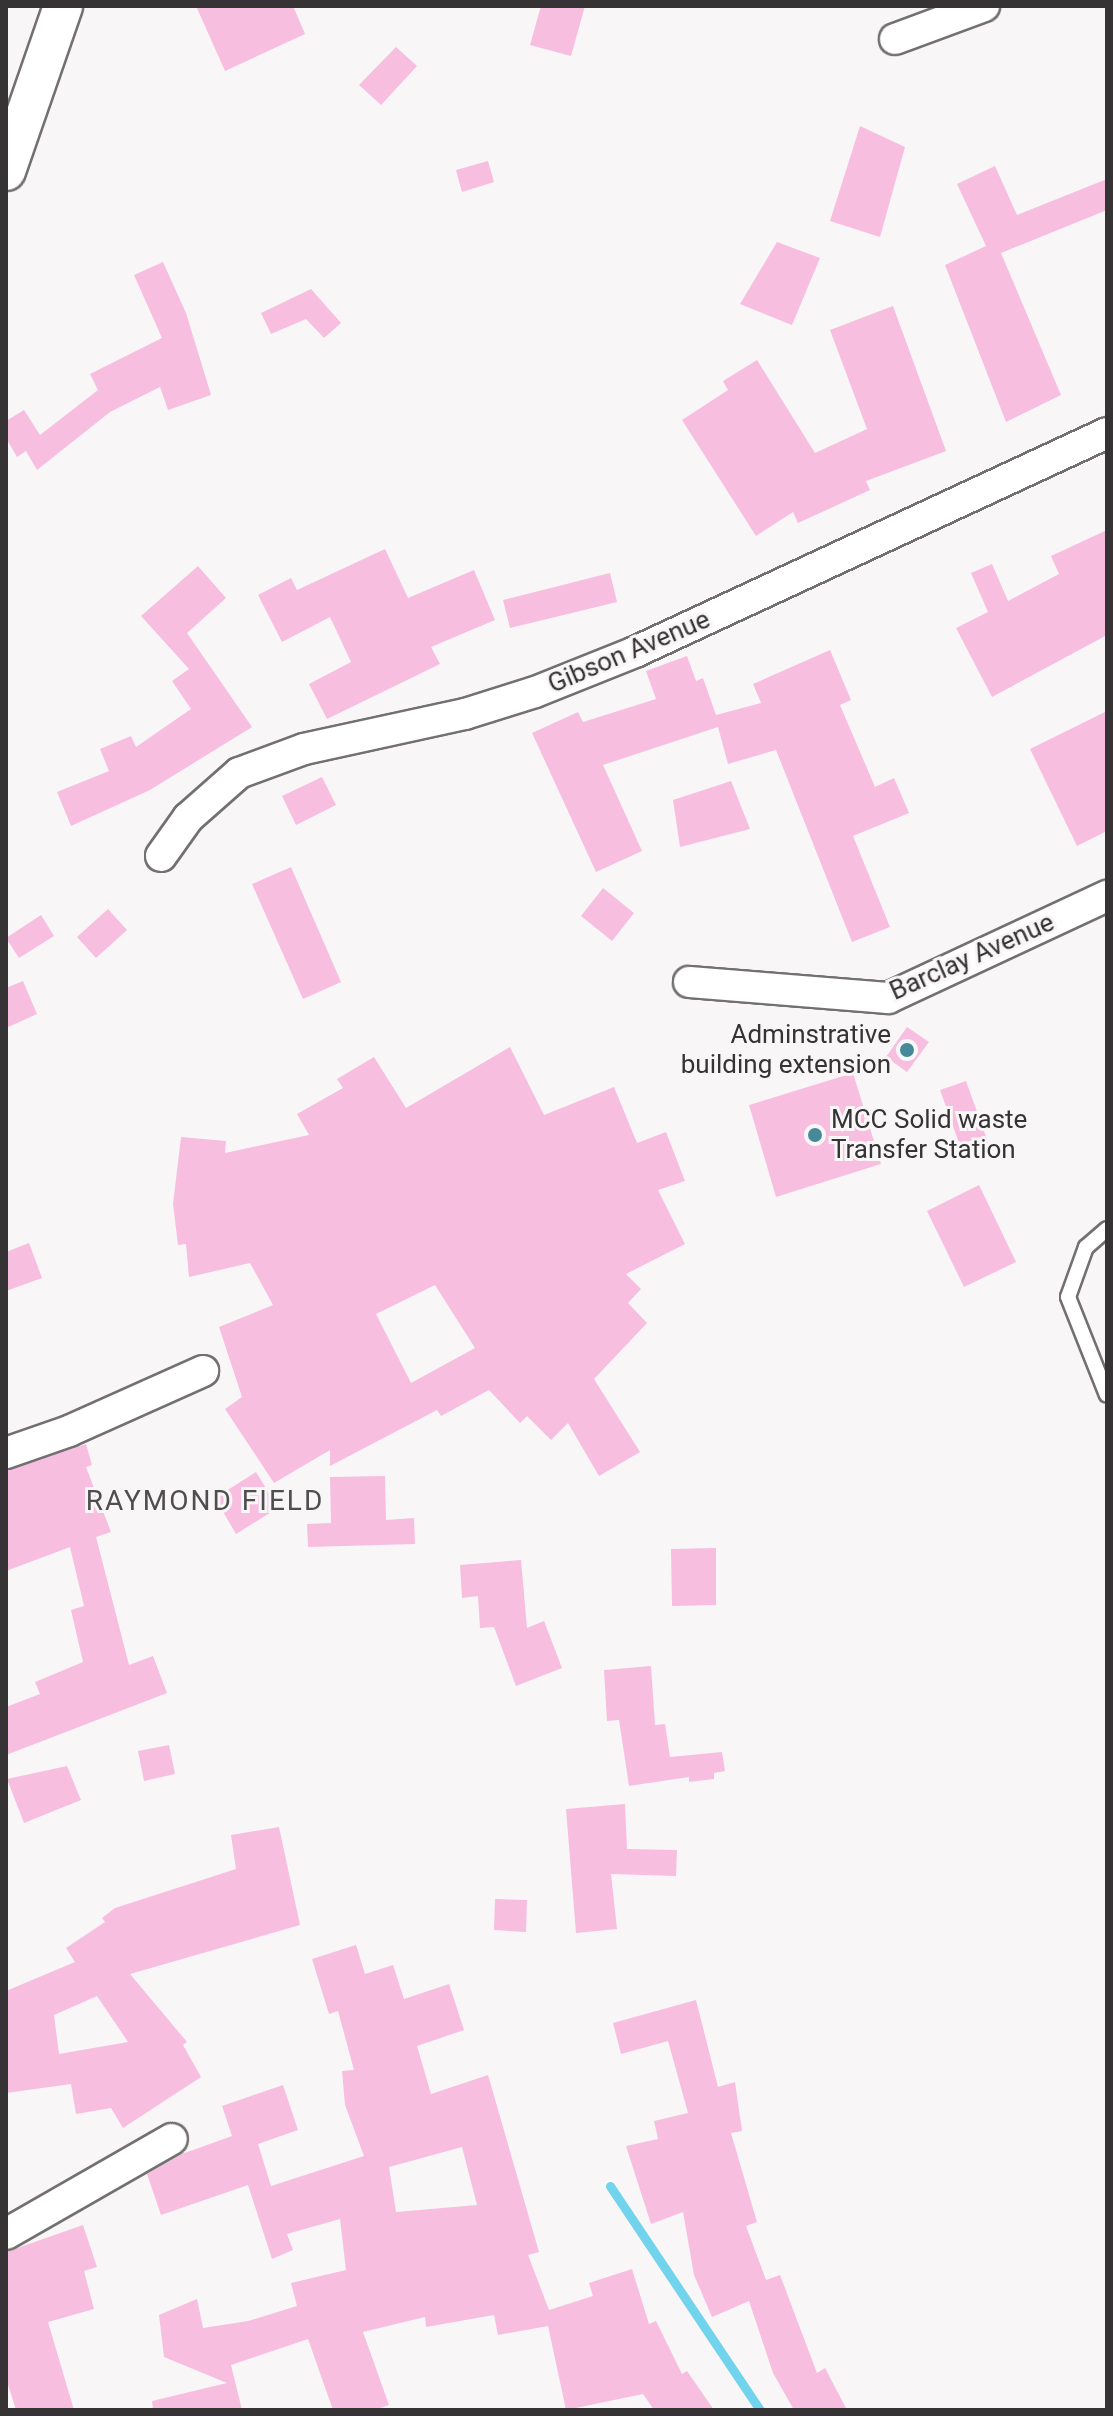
<!DOCTYPE html>
<style>
body{margin:0}
#map{position:relative;width:1113px;height:2416px;overflow:hidden;background:#f9f6f8;font-family:Roboto,sans-serif}
div>[style]{position:absolute}
.stream>*{height:9px;margin:-4.5px;padding:0 4.5px;transform-origin:4.5px;border-radius:4.5px;background:#71d3ec}
.building>*{inset:0;background:#f8bee0}
.roads{filter:drop-shadow(2px 0 #737072) drop-shadow(-2px 0 #737072) drop-shadow(0 2px #737072) drop-shadow(0 -2px #737072)}
.service>*{height:14px;margin:-7px;padding:0 7px;transform-origin:7px;border-radius:7px;background:#fff}
.minor>*{height:30px;margin:-15px;padding:0 15px;transform-origin:15px;border-radius:15px;background:#fff}
.tertiary>*{height:38px;margin:-19px;padding:0 19px;transform-origin:19px;border-radius:19px;background:#fff}
.dots>*{width:22px;height:22px;translate:-50% -50%;box-sizing:border-box;border:4px solid #f9f6f8;border-radius:50%}
span{translate:-50% -50%;white-space:nowrap;text-align:center;line-height:1.15;-webkit-text-stroke:6px #f9f6f8;paint-order:stroke}
.street-label{font-size:26px;color:#353334}
.poi-label{font-size:26px;color:#353334}
.right{translate:-100% -50%;text-align:right}
.left{translate:0 -50%;text-align:left}
.neighbourhood-label{font-size:28px;color:#504d4e;letter-spacing:2px}
.frame{position:absolute;inset:0;border:8px solid #353334;pointer-events:none}
</style>
<div id="map">
<div class="stream">
<i style="left:610px;top:2186px;width:270px;rotate:56.2deg"></i>
</div>
<div class="building">
<i style="clip-path:polygon(196px 6px,293px 6px,305px 34px,225px 71px)"></i>
<i style="clip-path:polygon(541px 6px,585px 6px,571px 56px,530px 45px)"></i>
<i style="clip-path:polygon(396px 47px,417px 66px,381px 105px,359px 85px)"></i>
<i style="clip-path:polygon(860px 126px,905px 147px,880px 237px,830px 221px)"></i>
<i style="clip-path:polygon(488px 161px,494px 182px,462px 192px,456px 170px)"></i>
<i style="clip-path:polygon(995px 166px,1017px 215px,1107px 179px,1107px 210px,1001px 253px,1061px 395px,1006px 422px,945px 265px,986px 246px,957px 184px)"></i>
<i style="clip-path:polygon(777px 242px,820px 258px,792px 325px,740px 304px)"></i>
<i style="clip-path:polygon(163px 262px,186px 313px,211px 395px,168px 410px,160px 387px,110px 412px,37px 470px,26px 451px,17px 457px,6px 438px,6px 421px,24px 410px,40px 435px,98px 390px,90px 374px,162px 338px,134px 275px)"></i>
<i style="clip-path:polygon(311px 289px,341px 323px,324px 338px,306px 319px,271px 334px,261px 313px)"></i>
<i style="clip-path:polygon(893px 306px,946px 451px,866px 481px,870px 490px,798px 523px,793px 512px,756px 536px,682px 420px,728px 390px,723px 381px,757px 360px,815px 453px,867px 429px,830px 330px)"></i>
<i style="clip-path:polygon(1107px 530px,1107px 635px,992px 697px,956px 628px,988px 612px,971px 573px,992px 564px,1008px 601px,1059px 574px,1051px 556px)"></i>
<i style="clip-path:polygon(385px 549px,408px 598px,474px 570px,495px 620px,431px 647px,440px 664px,327px 719px,309px 684px,351px 662px,330px 617px,282px 642px,258px 595px,291px 578px,297px 590px)"></i>
<i style="clip-path:polygon(198px 566px,226px 598px,187px 633px,252px 727px,150px 790px,71px 826px,57px 792px,109px 771px,100px 749px,131px 736px,136px 747px,191px 709px,172px 681px,189px 669px,141px 616px)"></i>
<i style="clip-path:polygon(610px 573px,617px 602px,510px 628px,503px 600px)"></i>
<i style="clip-path:polygon(830px 650px,851px 700px,840px 705px,875px 787px,894px 778px,909px 813px,853px 836px,890px 927px,852px 942px,776px 750px,728px 764px,718px 727px,603px 765px,642px 851px,596px 872px,532px 733px,578px 712px,583px 722px,656px 699px,646px 671px,687px 656px,696px 681px,703px 678px,716px 715px,761px 703px,753px 684px)"></i>
<i style="clip-path:polygon(1107px 711px,1107px 831px,1077px 846px,1030px 749px)"></i>
<i style="clip-path:polygon(322px 777px,336px 805px,296px 825px,282px 796px)"></i>
<i style="clip-path:polygon(731px 781px,750px 829px,680px 847px,673px 800px)"></i>
<i style="clip-path:polygon(291px 867px,341px 982px,303px 999px,252px 884px)"></i>
<i style="clip-path:polygon(603px 888px,634px 913px,612px 941px,581px 916px)"></i>
<i style="clip-path:polygon(108px 909px,127px 930px,96px 958px,77px 937px)"></i>
<i style="clip-path:polygon(41px 915px,54px 936px,19px 958px,6px 938px)"></i>
<i style="clip-path:polygon(23px 981px,37px 1014px,6px 1028px,6px 988px)"></i>
<i style="clip-path:polygon(907px 1027px,929px 1042px,907px 1072px,886px 1057px)"></i>
<i style="clip-path:polygon(evenodd,510px 1047px,544px 1115px,614px 1087px,637px 1143px,666px 1132px,685px 1181px,658px 1190px,685px 1244px,626px 1274px,641px 1289px,628px 1303px,647px 1323px,594px 1379px,640px 1452px,599px 1476px,568px 1423px,551px 1440px,527px 1416px,520px 1423px,489px 1390px,441px 1416px,437px 1410px,330px 1466px,330px 1450px,274px 1483px,225px 1409px,242px 1397px,219px 1327px,273px 1305px,250px 1263px,189px 1277px,186px 1244px,178px 1245px,173px 1204px,181px 1137px,226px 1141px,225px 1153px,309px 1135px,297px 1114px,343px 1088px,337px 1079px,374px 1057px,406px 1108px,510px 1047px,435px 1285px,475px 1348px,411px 1383px,376px 1314px,435px 1285px)"></i>
<i style="clip-path:polygon(853px 1073px,881px 1164px,776px 1197px,749px 1105px)"></i>
<i style="clip-path:polygon(966px 1081px,989px 1145px,963px 1154px,940px 1090px)"></i>
<i style="clip-path:polygon(979px 1185px,1016px 1262px,964px 1287px,927px 1211px)"></i>
<i style="clip-path:polygon(29px 1243px,42px 1278px,6px 1291px,6px 1252px)"></i>
<i style="clip-path:polygon(86px 1444px,92px 1465px,86px 1467px,111px 1532px,96px 1537px,129px 1665px,153px 1656px,167px 1693px,6px 1755px,6px 1707px,40px 1694px,35px 1682px,83px 1662px,71px 1610px,84px 1606px,70px 1547px,6px 1571px,6px 1471px)"></i>
<i style="clip-path:polygon(256px 1472px,278px 1508px,236px 1534px,215px 1498px)"></i>
<i style="clip-path:polygon(385px 1476px,386px 1520px,414px 1518px,415px 1544px,308px 1547px,307px 1524px,331px 1523px,330px 1477px)"></i>
<i style="clip-path:polygon(716px 1548px,716px 1605px,672px 1606px,671px 1549px)"></i>
<i style="clip-path:polygon(521px 1560px,527px 1628px,544px 1621px,562px 1668px,516px 1686px,494px 1627px,480px 1628px,478px 1596px,462px 1598px,460px 1565px)"></i>
<i style="clip-path:polygon(651px 1666px,655px 1725px,665px 1724px,670px 1757px,722px 1752px,725px 1771px,714px 1773px,714px 1779px,689px 1782px,689px 1777px,629px 1786px,619px 1720px,607px 1721px,604px 1670px)"></i>
<i style="clip-path:polygon(169px 1745px,175px 1774px,144px 1781px,138px 1751px)"></i>
<i style="clip-path:polygon(67px 1766px,81px 1800px,24px 1823px,7px 1779px)"></i>
<i style="clip-path:polygon(625px 1804px,627px 1849px,677px 1850px,676px 1876px,611px 1874px,617px 1929px,576px 1933px,566px 1809px)"></i>
<i style="clip-path:polygon(evenodd,279px 1827px,300px 1925px,130px 1974px,187px 2042px,183px 2045px,201px 2077px,123px 2128px,111px 2108px,76px 2114px,71px 2084px,6px 2093px,6px 1991px,75px 1962px,66px 1948px,105px 1922px,102px 1918px,115px 1908px,236px 1869px,231px 1835px,279px 1827px,97px 1996px,128px 2042px,59px 2054px,54px 2015px,97px 1996px)"></i>
<i style="clip-path:polygon(495px 1899px,527px 1900px,526px 1932px,494px 1930px)"></i>
<i style="clip-path:polygon(evenodd,356px 1945px,365px 1974px,393px 1965px,404px 1999px,449px 1984px,464px 2030px,417px 2046px,431px 2094px,488px 2075px,539px 2252px,528px 2255px,549px 2310px,593px 2296px,589px 2283px,632px 2269px,649px 2324px,656px 2321px,682px 2374px,687px 2371px,714px 2410px,654px 2410px,643px 2394px,566px 2410px,548px 2326px,498px 2335px,494px 2315px,426px 2327px,425px 2317px,363px 2332px,389px 2405px,374px 2410px,333px 2410px,308px 2339px,231px 2365px,242px 2410px,153px 2410px,152px 2401px,227px 2383px,164px 2357px,159px 2315px,197px 2299px,203px 2328px,248px 2321px,297px 2306px,291px 2283px,346px 2270px,340px 2219px,287px 2234px,293px 2250px,272px 2259px,248px 2185px,161px 2215px,147px 2174px,182px 2154px,232px 2136px,222px 2106px,283px 2085px,298px 2130px,258px 2144px,271px 2186px,364px 2156px,345px 2105px,342px 2071px,354px 2070px,338px 2011px,329px 2014px,312px 1959px,356px 1945px,462px 2147px,477px 2205px,396px 2212px,389px 2167px,462px 2147px)"></i>
<i style="clip-path:polygon(696px 2000px,718px 2087px,735px 2082px,742px 2131px,731px 2133px,757px 2222px,746px 2226px,766px 2280px,780px 2275px,817px 2373px,825px 2368px,847px 2410px,794px 2410px,773px 2373px,749px 2301px,712px 2317px,694px 2275px,683px 2212px,651px 2224px,626px 2146px,658px 2139px,654px 2121px,688px 2113px,668px 2041px,621px 2054px,613px 2023px)"></i>
<i style="clip-path:polygon(83px 2225px,97px 2267px,84px 2271px,94px 2309px,48px 2322px,74px 2410px,16px 2410px,6px 2378px,6px 2252px)"></i>
</div>
<div class="roads">
<div class="service">
<i style="left:1107px;top:1229px;width:28px;rotate:139deg"></i>
<i style="left:1086px;top:1247px;width:53px;rotate:109.8deg"></i>
<i style="left:1068px;top:1297px;width:105px;rotate:68.3deg"></i>
</div>
<div class="minor">
<i style="left:895px;top:39px;width:95px;rotate:-20.3deg"></i>
<i style="left:161px;top:856px;width:47px;rotate:-54.6deg"></i>
<i style="left:188px;top:818px;width:68px;rotate:-41.4deg"></i>
<i style="left:239px;top:773px;width:69px;rotate:-20.3deg"></i>
<i style="left:304px;top:749px;width:165px;rotate:-12.3deg"></i>
<i style="left:465px;top:714px;width:73px;rotate:-17.4deg"></i>
<i style="left:535px;top:692px;width:108px;rotate:-21.8deg"></i>
<i style="left:635px;top:652px;width:520px;rotate:-24.89deg"></i>
<i style="left:689px;top:982px;width:200px;rotate:4.6deg"></i>
<i style="left:888px;top:998px;width:242px;rotate:-25deg"></i>
<i style="left:6px;top:1453px;width:67px;rotate:-19.2deg"></i>
<i style="left:69px;top:1431px;width:147px;rotate:-24.1deg"></i>
<i style="left:6px;top:2234px;width:191px;rotate:-29.8deg"></i>
</div>
<div class="tertiary">
<i style="left:6px;top:171px;width:175px;rotate:-70.9deg"></i>
</div>
</div>
<div class="dots">
<i style="left:907px;top:1050px;background:#468999"></i>
<i style="left:815px;top:1135px;background:#468999"></i>
</div>
<div class="street-label">
<span style="left:629px;top:652px;rotate:-23deg">Gibson Avenue</span>
<span style="left:972px;top:957px;rotate:-24deg">Barclay Avenue</span>
</div>
<div class="poi-label">
<span class="right" style="left:891px;top:1050px">Adminstrative<br>building extension</span>
<span class="left" style="left:831px;top:1135px">MCC Solid waste<br>Transfer Station</span>
</div>
<div class="neighbourhood-label">
<span style="left:205px;top:1501px">RAYMOND FIELD</span>
</div>
<div class="frame"></div>
</div>
